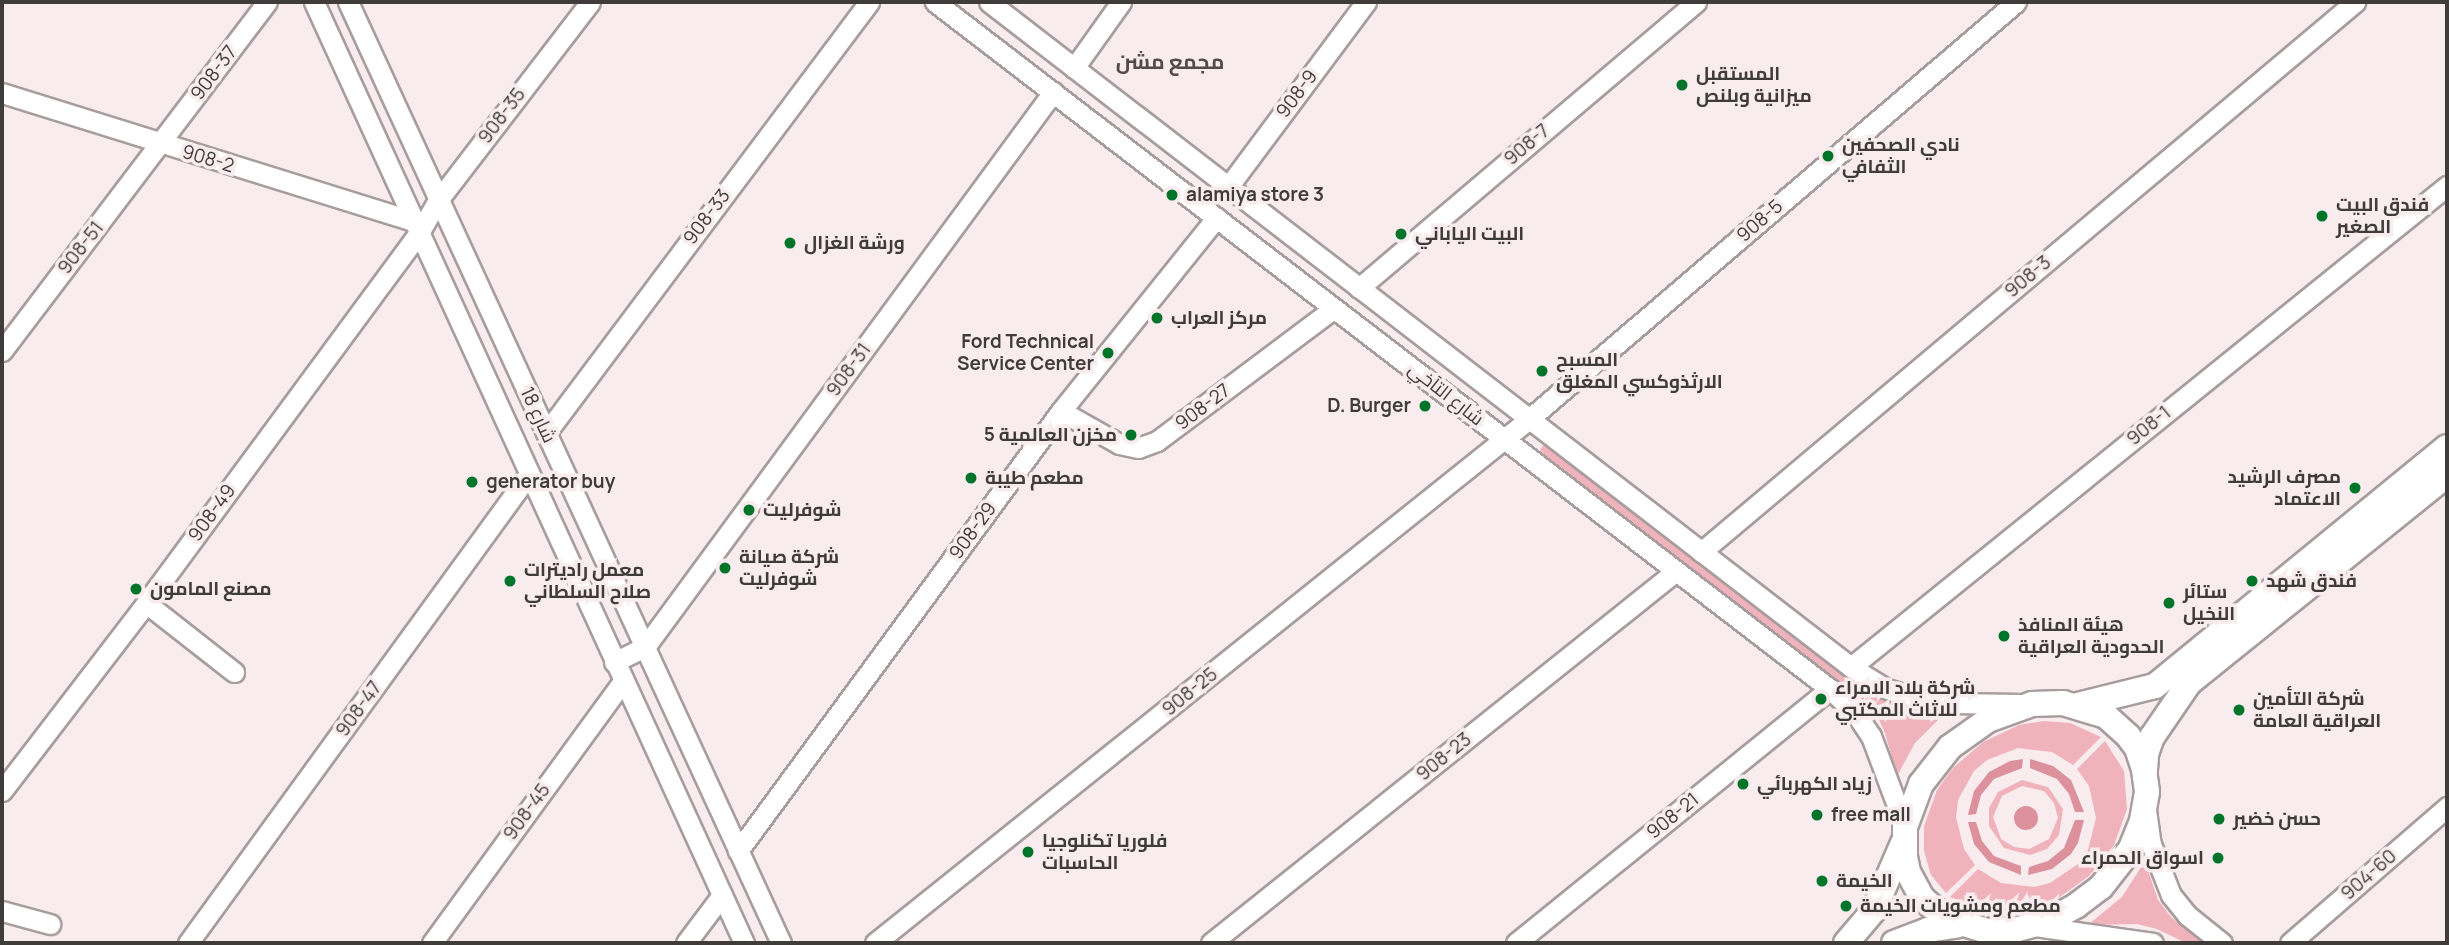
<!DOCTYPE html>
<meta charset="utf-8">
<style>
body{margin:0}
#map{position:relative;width:2449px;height:945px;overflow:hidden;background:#f8ecee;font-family:Manrope,Cairo,sans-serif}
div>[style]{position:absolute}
.green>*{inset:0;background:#f0b2bb}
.water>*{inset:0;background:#dc919d}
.round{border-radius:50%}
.roads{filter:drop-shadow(2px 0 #a89d9e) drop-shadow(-2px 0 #a89d9e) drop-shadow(0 2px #a89d9e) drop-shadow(0 -2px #a89d9e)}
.minor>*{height:19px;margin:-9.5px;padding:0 9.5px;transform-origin:9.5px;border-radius:9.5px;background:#fff}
.major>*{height:24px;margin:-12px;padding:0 12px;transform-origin:12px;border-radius:12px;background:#fff}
.dots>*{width:19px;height:19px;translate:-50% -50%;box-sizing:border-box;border:4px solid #f8ecee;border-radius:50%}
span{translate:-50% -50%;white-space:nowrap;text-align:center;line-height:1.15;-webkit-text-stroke:7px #f8ecee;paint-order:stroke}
.street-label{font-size:19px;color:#403c3c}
.poi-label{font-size:19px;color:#403c3c;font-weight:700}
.left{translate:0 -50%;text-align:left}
.right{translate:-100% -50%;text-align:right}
.neighbourhood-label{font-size:21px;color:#554b4d;font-weight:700}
.frame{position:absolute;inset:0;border:4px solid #403c3c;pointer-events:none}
</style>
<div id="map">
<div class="green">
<i style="clip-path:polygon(1545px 443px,1886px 698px,1905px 708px,1946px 712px,1915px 743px,1897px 776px,1885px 733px,1877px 715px,1864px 701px,1545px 455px,1540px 450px)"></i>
<i style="clip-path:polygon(2044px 721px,2070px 723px,2101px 737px,2073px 765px,2052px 752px,2018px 748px,1987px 760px,1974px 771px,1958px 800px,1956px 817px,1964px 849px,1975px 865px,1946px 893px,1931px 875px,1924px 851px,1924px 826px,1937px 790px,1953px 768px,1983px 742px,2019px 725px)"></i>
<i style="clip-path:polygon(2105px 741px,2124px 771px,2127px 809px,2114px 845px,2089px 876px,2057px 899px,2019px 912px,1981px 911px,1950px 897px,1978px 869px,2001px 883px,2034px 887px,2050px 883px,2078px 864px,2088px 850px,2096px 818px,2089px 786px,2077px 769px)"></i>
<i style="clip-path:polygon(evenodd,2022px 780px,2048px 787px,2063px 809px,2059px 835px,2047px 849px,2030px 855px,2004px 848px,1989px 826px,1989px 808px,1998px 792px,2022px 780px,2022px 786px,2044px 791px,2054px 803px,2058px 818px,2049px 839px,2029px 849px,2014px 847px,2001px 839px,1993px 817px,2002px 796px,2022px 786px)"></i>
<i style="clip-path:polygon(2145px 861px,2158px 900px,2171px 917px,2204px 943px,2186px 943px,2157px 929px,2137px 924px,2088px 925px,2122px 897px)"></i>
</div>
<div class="water">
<i style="clip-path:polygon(2023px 759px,2022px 768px,1994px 779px,1981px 795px,1976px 814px,1968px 815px,1974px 791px,1989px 772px,2010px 761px)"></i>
<i style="clip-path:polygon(2030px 759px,2053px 766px,2071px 780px,2084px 812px,2075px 812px,2069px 794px,2057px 779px,2030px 768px)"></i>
<i class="round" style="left:2014px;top:806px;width:24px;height:24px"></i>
<i style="clip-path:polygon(2075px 820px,2084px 820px,2078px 843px,2071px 854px,2052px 869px,2028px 875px,2029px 867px,2048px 861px,2064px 848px)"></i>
<i style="clip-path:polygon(1968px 822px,1976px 822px,1982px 841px,1994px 856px,2021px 866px,2021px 875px,1989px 862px,1974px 844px)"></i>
</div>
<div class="roads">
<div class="minor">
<i style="left:314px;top:2px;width:1035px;rotate:65.44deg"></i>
<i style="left:348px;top:2px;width:1036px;rotate:65.29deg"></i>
<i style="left:935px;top:2px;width:1128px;rotate:37.51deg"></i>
<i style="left:1830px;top:689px;width:36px;rotate:44deg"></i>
<i style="left:1856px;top:714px;width:27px;rotate:56deg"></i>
<i style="left:1871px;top:736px;width:97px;rotate:69.5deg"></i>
<i style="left:989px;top:2px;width:1089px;rotate:37.65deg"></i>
<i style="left:1851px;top:667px;width:39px;rotate:32deg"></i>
<i style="left:1884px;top:688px;width:31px;rotate:17deg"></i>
<i style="left:1914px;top:697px;width:34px;rotate:10deg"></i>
<i style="left:1947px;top:703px;width:77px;rotate:0.7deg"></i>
<i style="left:1074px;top:68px;width:81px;rotate:-54.5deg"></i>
<i style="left:2px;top:93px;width:433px;rotate:17.3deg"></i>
<i style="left:1228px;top:187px;width:231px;rotate:-53.3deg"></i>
<i style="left:1359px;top:288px;width:442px;rotate:-40.3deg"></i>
<i style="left:2px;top:351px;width:438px;rotate:-52.8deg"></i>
<i style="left:1061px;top:411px;width:67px;rotate:29.6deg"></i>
<i style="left:1119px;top:444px;width:19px;rotate:12deg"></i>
<i style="left:1138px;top:448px;width:20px;rotate:-20deg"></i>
<i style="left:1157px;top:441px;width:221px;rotate:-36.9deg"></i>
<i style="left:546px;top:433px;width:539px;rotate:-53.15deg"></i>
<i style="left:1701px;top:552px;width:855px;rotate:-40.06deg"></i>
<i style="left:146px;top:603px;width:112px;rotate:38.1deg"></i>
<i style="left:614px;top:662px;width:34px;rotate:-26deg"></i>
<i style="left:645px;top:647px;width:689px;rotate:-53.68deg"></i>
<i style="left:1851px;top:667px;width:766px;rotate:-38.91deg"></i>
<i style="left:2px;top:791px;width:237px;rotate:-52.5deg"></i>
<i style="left:146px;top:603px;width:460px;rotate:-53.6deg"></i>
<i style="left:419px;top:233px;width:39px;rotate:-60deg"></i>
<i style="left:439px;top:199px;width:248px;rotate:-52.5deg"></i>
<i style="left:2146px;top:810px;width:34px;rotate:82deg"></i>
<i style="left:2151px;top:844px;width:55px;rotate:68.6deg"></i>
<i style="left:2171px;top:895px;width:26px;rotate:51deg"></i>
<i style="left:2187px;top:915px;width:45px;rotate:38.7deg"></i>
<i style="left:738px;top:851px;width:546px;rotate:-53.72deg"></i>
<i style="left:1061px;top:411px;width:248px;rotate:-51.2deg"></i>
<i style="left:2px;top:911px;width:50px;rotate:15.2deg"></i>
<i style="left:2034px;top:926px;width:120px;rotate:8.1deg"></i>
<i style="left:188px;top:943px;width:580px;rotate:-53.98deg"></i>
<i style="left:432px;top:943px;width:323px;rotate:-53.9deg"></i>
<i style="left:686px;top:943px;width:60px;rotate:-53.1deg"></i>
<i style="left:875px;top:943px;width:838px;rotate:-38.7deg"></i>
<i style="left:1529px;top:419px;width:641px;rotate:-40.57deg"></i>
<i style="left:1211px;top:943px;width:595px;rotate:-38.66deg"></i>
<i style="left:1516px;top:943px;width:404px;rotate:-39deg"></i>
<i style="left:2290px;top:943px;width:208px;rotate:-40.9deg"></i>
</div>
<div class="major">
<i style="left:2063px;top:703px;width:45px;rotate:16.8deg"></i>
<i style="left:2106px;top:716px;width:30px;rotate:42deg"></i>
<i style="left:2128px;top:736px;width:15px;rotate:53deg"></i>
<i style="left:2137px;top:748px;width:23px;rotate:72deg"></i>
<i style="left:2144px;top:770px;width:22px;rotate:82deg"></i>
<i style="left:2147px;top:792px;width:29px;rotate:100deg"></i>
<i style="left:2142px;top:821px;width:31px;rotate:112deg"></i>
<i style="left:2130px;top:850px;width:47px;rotate:128.1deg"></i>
<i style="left:2101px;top:887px;width:31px;rotate:143deg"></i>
<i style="left:2076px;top:906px;width:32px;rotate:152deg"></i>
<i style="left:2048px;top:921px;width:31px;rotate:165deg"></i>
<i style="left:2018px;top:929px;width:31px;rotate:176deg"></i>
<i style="left:1987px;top:931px;width:44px;rotate:-162.8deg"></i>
<i style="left:1945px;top:918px;width:30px;rotate:-139deg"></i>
<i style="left:1922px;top:898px;width:30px;rotate:-118deg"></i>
<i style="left:1908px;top:872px;width:15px;rotate:-101deg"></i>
<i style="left:1905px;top:857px;width:30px;rotate:-90deg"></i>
<i style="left:1905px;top:827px;width:46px;rotate:-69.6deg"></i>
<i style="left:1921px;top:784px;width:47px;rotate:-51.9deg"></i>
<i style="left:1950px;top:747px;width:47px;rotate:-35.4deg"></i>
<i style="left:1988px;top:720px;width:47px;rotate:-20deg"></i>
<i style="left:2032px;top:704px;width:31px;rotate:-2deg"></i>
<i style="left:2078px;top:705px;width:79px;rotate:-13.9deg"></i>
<i style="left:2155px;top:686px;width:377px;rotate:-39.3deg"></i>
<i style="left:2145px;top:770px;width:16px;rotate:-86deg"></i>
<i style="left:2146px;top:754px;width:18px;rotate:-71deg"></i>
<i style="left:2152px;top:737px;width:65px;rotate:-55.6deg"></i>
<i style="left:2189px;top:683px;width:331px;rotate:-38.9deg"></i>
<i style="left:1846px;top:943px;width:43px;rotate:-49.7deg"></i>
<i style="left:1874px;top:910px;width:73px;rotate:-66.6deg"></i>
<i style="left:1894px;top:943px;width:36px;rotate:-21deg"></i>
<i style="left:1928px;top:930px;width:30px;rotate:-9deg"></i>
</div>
</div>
<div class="dots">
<i style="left:1682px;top:85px;background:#00752a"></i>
<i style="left:1828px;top:156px;background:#00752a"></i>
<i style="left:1172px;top:195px;background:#00752a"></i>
<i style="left:2322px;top:216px;background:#00752a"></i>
<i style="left:1401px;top:234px;background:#00752a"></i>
<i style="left:790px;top:243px;background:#00752a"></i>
<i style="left:1157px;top:318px;background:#00752a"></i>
<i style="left:1108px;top:353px;background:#00752a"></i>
<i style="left:1542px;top:371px;background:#00752a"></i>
<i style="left:1425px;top:406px;background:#00752a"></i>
<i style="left:1131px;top:435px;background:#00752a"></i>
<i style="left:971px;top:478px;background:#00752a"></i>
<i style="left:472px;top:482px;background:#00752a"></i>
<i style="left:2355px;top:488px;background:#00752a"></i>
<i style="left:749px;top:510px;background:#00752a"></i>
<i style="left:725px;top:568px;background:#00752a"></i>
<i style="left:510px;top:581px;background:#00752a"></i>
<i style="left:2252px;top:581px;background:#00752a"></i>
<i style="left:136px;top:589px;background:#00752a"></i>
<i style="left:2169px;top:603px;background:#00752a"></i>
<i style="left:2004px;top:636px;background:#00752a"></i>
<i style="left:1821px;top:699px;background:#00752a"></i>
<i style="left:2239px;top:710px;background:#00752a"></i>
<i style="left:1743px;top:784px;background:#00752a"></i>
<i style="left:1817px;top:815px;background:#00752a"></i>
<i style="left:2219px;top:819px;background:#00752a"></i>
<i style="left:1028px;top:852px;background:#00752a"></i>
<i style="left:2218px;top:858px;background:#00752a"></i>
<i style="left:1822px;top:881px;background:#00752a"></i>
<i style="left:1846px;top:906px;background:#00752a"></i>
</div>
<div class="street-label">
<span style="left:214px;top:73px;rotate:-53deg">908-37</span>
<span style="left:1297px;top:94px;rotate:-53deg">908-9</span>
<span style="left:502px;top:116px;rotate:-53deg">908-35</span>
<span style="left:1527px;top:145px;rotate:-40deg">908-7</span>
<span style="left:208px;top:159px;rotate:17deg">908-2</span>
<span style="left:707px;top:217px;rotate:-53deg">908-33</span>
<span style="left:1760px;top:221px;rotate:-41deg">908-5</span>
<span style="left:81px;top:248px;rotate:-52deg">908-51</span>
<span style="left:2028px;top:277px;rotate:-40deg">908-3</span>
<span style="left:849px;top:370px;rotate:-54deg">908-31</span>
<span style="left:1446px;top:394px;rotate:38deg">شارع التآخي</span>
<span style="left:1203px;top:407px;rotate:-37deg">908-27</span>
<span style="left:538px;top:415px;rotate:65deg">شارع 18</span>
<span style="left:2149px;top:426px;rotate:-39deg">908-1</span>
<span style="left:212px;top:513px;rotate:-54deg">908-49</span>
<span style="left:973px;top:531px;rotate:-54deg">908-29</span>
<span style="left:1190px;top:692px;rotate:-39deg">908-25</span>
<span style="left:359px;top:709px;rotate:-54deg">908-47</span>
<span style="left:1444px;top:757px;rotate:-39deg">908-23</span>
<span style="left:527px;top:812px;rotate:-54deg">908-45</span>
<span style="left:1673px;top:816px;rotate:-39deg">908-21</span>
<span style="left:2369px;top:875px;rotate:-41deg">904-60</span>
</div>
<div class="poi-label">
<span class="left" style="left:1696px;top:85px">المستقبل<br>ميزانية وبلنص</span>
<span class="left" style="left:1842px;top:156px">نادي الصحفين<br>الثفافي</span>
<span class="left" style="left:1186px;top:195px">alamiya store 3</span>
<span class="left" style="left:2336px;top:216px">فندق البيت<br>الصغير</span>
<span class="left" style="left:1415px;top:234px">البيت الياباني</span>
<span class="left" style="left:804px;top:243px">ورشة الغزال</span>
<span class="left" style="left:1171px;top:318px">مركز العراب</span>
<span class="right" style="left:1094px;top:353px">Ford Technical<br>Service Center</span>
<span class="left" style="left:1556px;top:371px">المسبح<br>الارثذوكسي المغلق</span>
<span class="right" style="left:1411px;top:406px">D. Burger</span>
<span class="right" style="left:1117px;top:435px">مخزن العالمية 5</span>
<span class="right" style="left:2341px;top:488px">مصرف الرشيد<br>الاعتماد</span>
<span class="left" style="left:985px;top:478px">مطعم طيبة</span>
<span class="left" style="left:486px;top:482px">generator buy</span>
<span class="left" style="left:763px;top:510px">شوفرليت</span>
<span class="left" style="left:739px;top:568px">شركة صيانة<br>شوفرليت</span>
<span class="left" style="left:524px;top:581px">معمل راديترات<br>صلاح السلطاني</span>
<span class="left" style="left:2266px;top:581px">فندق شهد</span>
<span class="left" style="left:150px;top:589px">مصنع المامون</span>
<span class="left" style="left:2183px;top:603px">ستائر<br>النخيل</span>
<span class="left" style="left:2018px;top:636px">هيئة المنافذ<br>الحدودية العراقية</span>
<span class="left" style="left:1835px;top:699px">شركة بلاد الامراء<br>للاثاث المكتبي</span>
<span class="left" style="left:2253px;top:710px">شركة التأمين<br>العراقية العامة</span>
<span class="left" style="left:1757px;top:784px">زياد الكهربائي</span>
<span class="left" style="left:1831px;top:815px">free mall</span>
<span class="left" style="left:2233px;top:819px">حسن خضير</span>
<span class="left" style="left:1042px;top:852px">فلوريا تكنلوجيا<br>الحاسبات</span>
<span class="right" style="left:2204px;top:858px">اسواق الحمراء</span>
<span class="left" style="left:1836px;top:881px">الخيمة</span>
<span class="left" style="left:1860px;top:906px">مطعم ومشويات الخيمة</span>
</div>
<div class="neighbourhood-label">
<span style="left:1170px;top:61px">مجمع مشن</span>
</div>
<div class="frame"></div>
</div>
